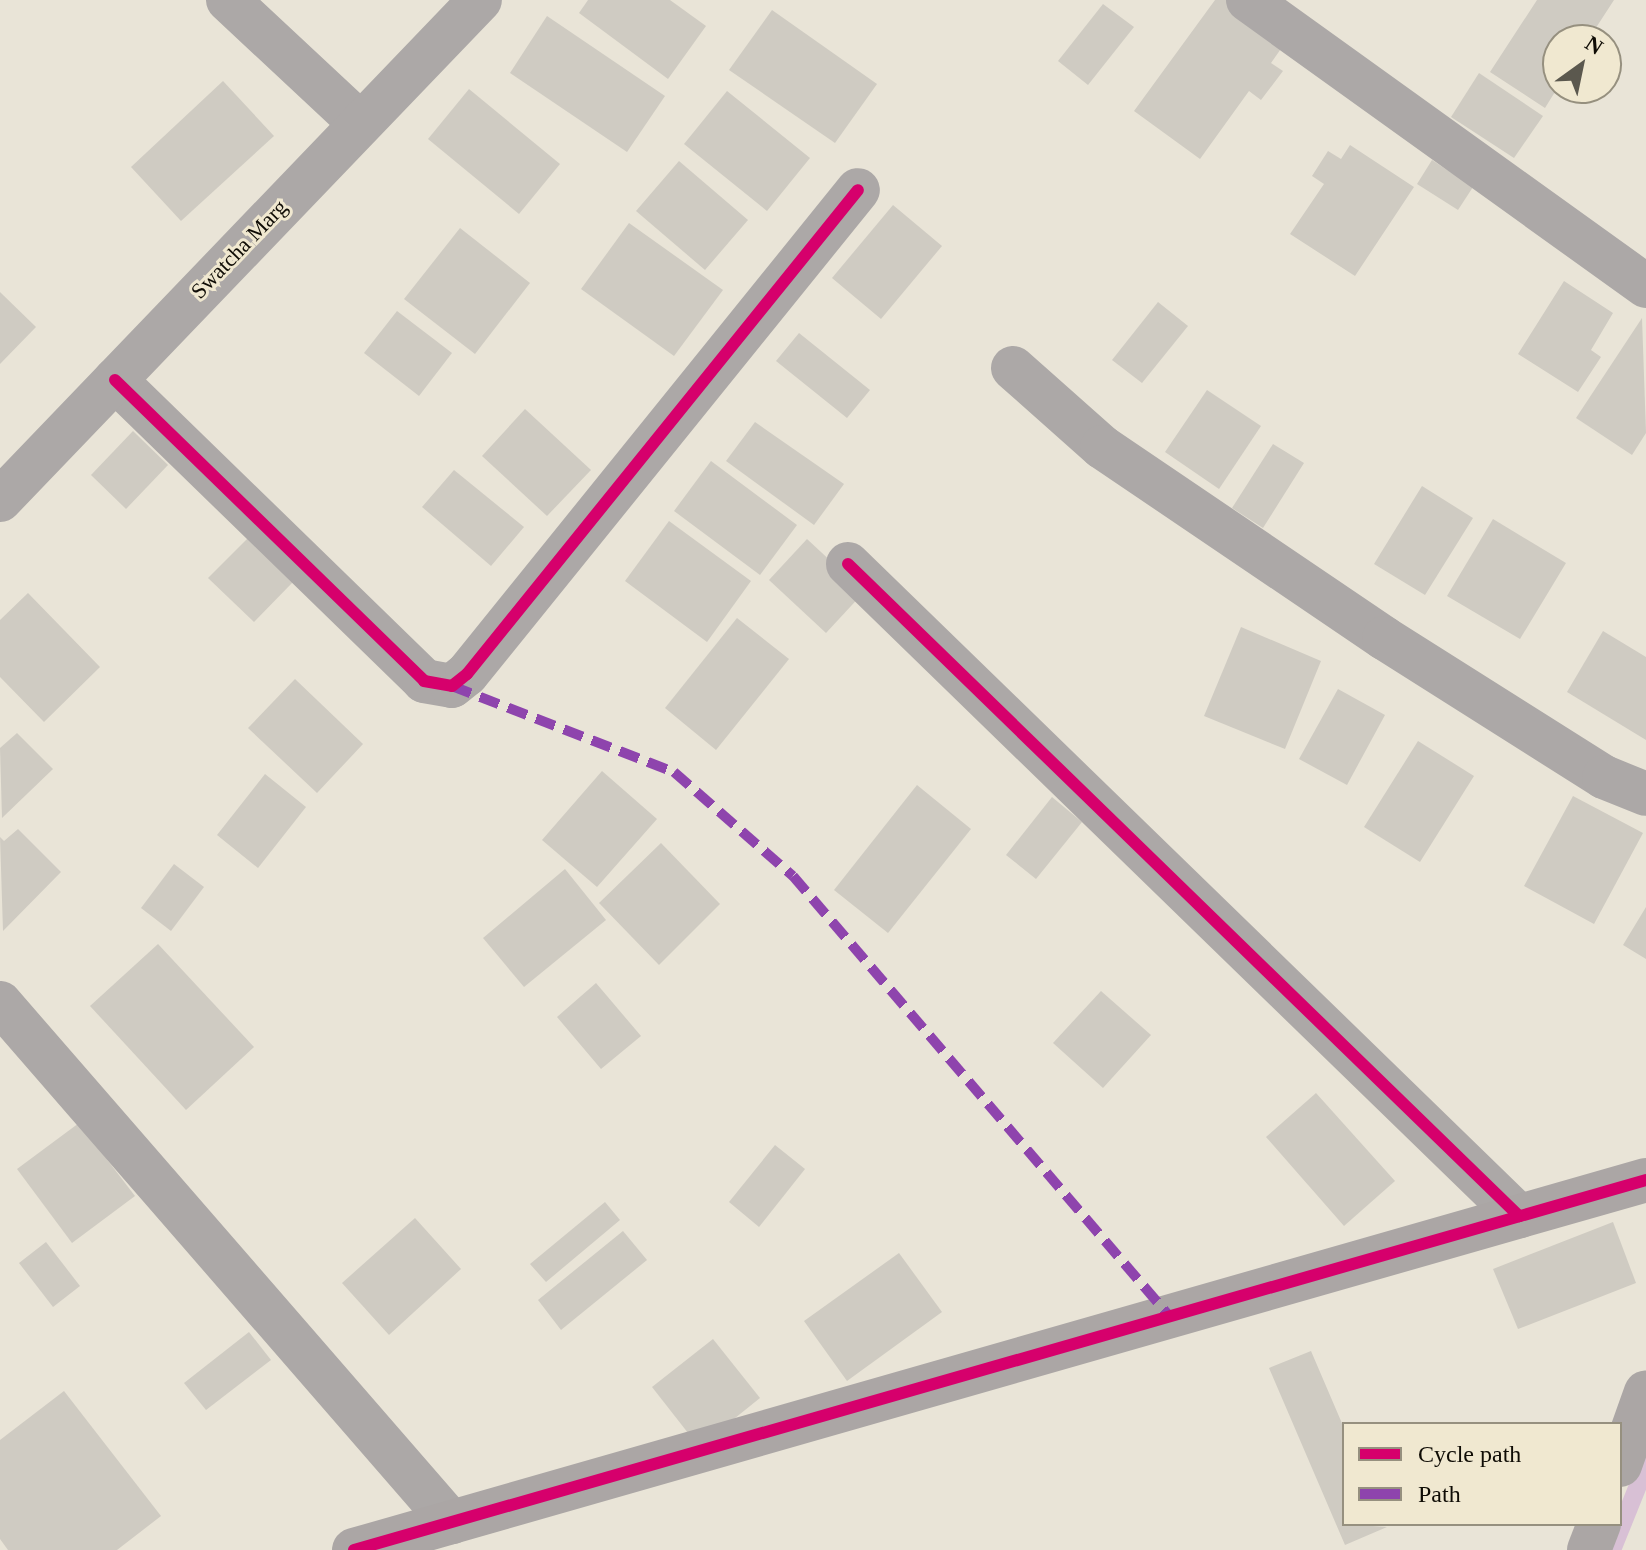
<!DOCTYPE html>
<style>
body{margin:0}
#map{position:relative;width:1646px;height:1550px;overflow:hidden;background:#e9e4d7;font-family:Georgia,serif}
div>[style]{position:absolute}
.stream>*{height:18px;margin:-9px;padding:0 9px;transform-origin:9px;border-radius:9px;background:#d8c0d5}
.building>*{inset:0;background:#cfcbc2}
.street>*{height:44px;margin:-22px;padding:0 22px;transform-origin:22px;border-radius:22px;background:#aca8a7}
.secondary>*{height:44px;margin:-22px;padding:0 22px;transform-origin:22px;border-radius:22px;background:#aba6a5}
.quiet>*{height:10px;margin-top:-5px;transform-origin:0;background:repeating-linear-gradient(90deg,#8e44ad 0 20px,transparent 0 30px)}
.cycleway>*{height:12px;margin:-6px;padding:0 6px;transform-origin:6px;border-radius:6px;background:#d6006c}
span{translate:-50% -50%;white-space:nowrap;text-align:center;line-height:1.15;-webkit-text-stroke:6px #f0e8d0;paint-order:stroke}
.street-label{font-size:22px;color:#0f0c05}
.legend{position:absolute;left:1342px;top:1422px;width:280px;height:104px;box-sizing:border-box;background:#f0e8d0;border:2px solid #96907f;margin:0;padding:10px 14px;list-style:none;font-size:24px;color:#0f0c05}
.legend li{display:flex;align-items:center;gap:16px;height:40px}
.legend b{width:40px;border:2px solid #96907f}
.north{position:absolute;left:1542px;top:24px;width:80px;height:80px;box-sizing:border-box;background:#f0e8d0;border:2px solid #96907f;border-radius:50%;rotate:33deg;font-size:22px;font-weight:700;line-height:32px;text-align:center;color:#0f0c05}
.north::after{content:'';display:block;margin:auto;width:28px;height:36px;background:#5b584e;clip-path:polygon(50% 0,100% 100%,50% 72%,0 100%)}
</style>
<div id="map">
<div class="stream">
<i style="left:1612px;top:1550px;width:91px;rotate:-68deg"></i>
</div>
<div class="building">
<i style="clip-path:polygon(588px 0,670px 0,706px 26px,668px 79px,579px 13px)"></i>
<i style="clip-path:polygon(1215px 0,1226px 0,1285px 43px,1271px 63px,1283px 71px,1261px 100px,1249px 91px,1200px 159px,1134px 111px)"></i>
<i style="clip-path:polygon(1537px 0,1614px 0,1588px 40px,1558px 40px,1558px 87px,1545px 108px,1490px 72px)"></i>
<i style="clip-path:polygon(1103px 4px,1134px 27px,1088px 85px,1058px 61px)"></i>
<i style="clip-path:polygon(772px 10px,877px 84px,835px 143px,729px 70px)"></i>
<i style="clip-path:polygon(547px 16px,665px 96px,627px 152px,510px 73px)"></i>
<i style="clip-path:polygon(1479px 73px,1543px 116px,1514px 158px,1451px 117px)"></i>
<i style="clip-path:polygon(223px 81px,274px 136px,181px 221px,131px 167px)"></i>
<i style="clip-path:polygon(469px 89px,560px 164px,519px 214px,428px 139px)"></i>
<i style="clip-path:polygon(727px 91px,810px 158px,767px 211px,684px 144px)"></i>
<i style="clip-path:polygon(1350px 145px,1414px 187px,1355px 276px,1290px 234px,1324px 184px,1312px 176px,1328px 151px,1341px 159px)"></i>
<i style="clip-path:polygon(1432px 160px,1473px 187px,1458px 210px,1417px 184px)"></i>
<i style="clip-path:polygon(679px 161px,748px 220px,705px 270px,636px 211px)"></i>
<i style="clip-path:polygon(893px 205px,942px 246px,881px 319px,832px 278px)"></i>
<i style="clip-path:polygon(629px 223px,723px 290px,674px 356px,581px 289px)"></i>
<i style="clip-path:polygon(460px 228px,530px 283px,475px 354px,404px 299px)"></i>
<i style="clip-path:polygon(1564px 281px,1613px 313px,1591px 350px,1601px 357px,1578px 392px,1518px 354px)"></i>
<i style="clip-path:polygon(0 292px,36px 327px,0 364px)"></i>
<i style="clip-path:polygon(1158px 302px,1188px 326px,1142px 383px,1112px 360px)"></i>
<i style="clip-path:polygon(397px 311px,452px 353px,419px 396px,364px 353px)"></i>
<i style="clip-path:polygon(1642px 318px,1646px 433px,1632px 455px,1576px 418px)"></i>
<i style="clip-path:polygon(799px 333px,870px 390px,847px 418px,776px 361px)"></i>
<i style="clip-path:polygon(1207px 390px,1261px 426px,1219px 489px,1165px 452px)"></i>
<i style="clip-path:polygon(525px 409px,591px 470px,547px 516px,482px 456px)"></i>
<i style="clip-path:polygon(755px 422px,844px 484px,814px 525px,726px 461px)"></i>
<i style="clip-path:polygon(133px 431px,168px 465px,126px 509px,91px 475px)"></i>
<i style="clip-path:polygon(1273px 444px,1304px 463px,1263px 528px,1232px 508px)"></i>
<i style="clip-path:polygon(711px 461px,797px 525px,760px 575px,674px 511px)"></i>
<i style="clip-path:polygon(454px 470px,524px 527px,491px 566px,422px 507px)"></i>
<i style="clip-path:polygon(1422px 486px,1473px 518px,1425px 595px,1374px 564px)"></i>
<i style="clip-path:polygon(1493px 519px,1566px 563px,1520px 639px,1447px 596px)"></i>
<i style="clip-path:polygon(669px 521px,751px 581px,707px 642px,625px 581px)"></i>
<i style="clip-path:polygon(248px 538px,293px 582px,254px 622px,208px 578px)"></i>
<i style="clip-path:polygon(807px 539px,864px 592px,826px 633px,769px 580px)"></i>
<i style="clip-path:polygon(28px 593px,100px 667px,44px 722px,0 677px,0 620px)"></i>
<i style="clip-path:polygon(737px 618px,789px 659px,716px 750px,665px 708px)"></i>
<i style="clip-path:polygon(1241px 627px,1321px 661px,1285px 749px,1204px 716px)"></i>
<i style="clip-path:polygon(1603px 631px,1646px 657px,1646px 740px,1567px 692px)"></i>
<i style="clip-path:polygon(295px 679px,363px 744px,317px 793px,248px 728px)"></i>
<i style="clip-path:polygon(1338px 689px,1385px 715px,1347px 785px,1299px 759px)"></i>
<i style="clip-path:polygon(17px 733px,53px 769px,2px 818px,0 748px)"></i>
<i style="clip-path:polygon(1418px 741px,1474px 776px,1420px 862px,1364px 827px)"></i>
<i style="clip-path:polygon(602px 771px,657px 819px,597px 887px,542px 840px)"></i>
<i style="clip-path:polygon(265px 774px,306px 807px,258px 868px,217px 835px)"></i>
<i style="clip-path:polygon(917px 785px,971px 829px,888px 933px,834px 890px)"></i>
<i style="clip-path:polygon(1573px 796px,1643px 833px,1594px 924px,1524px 886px)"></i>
<i style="clip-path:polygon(1052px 797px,1082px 822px,1036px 879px,1006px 855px)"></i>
<i style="clip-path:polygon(18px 829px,61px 872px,3px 931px,0 837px,4px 841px)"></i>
<i style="clip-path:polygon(661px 843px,720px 904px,659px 965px,599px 903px)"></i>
<i style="clip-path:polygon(174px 864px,204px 887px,171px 931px,141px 908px)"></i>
<i style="clip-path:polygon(565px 869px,606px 920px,524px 987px,483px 938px)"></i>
<i style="clip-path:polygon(1646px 907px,1646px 959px,1623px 945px)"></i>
<i style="clip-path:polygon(158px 944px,254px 1047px,186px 1110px,90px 1006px)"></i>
<i style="clip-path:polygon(596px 983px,641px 1036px,601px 1069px,557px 1017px)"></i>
<i style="clip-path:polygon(1101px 991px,1151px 1035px,1103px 1088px,1053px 1043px)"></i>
<i style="clip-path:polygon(1316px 1093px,1395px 1181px,1344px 1226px,1266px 1137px)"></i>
<i style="clip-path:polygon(79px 1123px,135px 1196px,72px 1243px,17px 1169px)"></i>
<i style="clip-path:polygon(775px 1145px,805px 1169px,759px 1227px,729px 1202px)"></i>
<i style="clip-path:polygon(605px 1202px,620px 1220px,546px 1282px,530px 1264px)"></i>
<i style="clip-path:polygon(415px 1218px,461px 1269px,389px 1335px,342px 1283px)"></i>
<i style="clip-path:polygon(1613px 1222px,1636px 1283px,1518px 1329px,1493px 1269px)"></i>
<i style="clip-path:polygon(623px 1231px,647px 1260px,561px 1330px,538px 1300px)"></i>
<i style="clip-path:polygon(46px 1242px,80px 1286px,53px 1307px,19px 1263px)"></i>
<i style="clip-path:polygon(899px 1253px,942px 1312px,847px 1381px,804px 1321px)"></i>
<i style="clip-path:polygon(249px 1332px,271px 1360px,206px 1410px,184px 1383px)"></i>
<i style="clip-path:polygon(713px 1339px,760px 1398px,699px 1447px,652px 1387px)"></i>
<i style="clip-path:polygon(1311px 1351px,1344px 1428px,1344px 1524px,1387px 1527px,1345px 1545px,1269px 1368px)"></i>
<i style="clip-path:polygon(64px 1391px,161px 1516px,117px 1550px,8px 1550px,0 1539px,0 1440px)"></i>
</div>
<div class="street">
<i style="left:228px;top:0;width:179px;rotate:43deg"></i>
<i style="left:1248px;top:0;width:490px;rotate:35.7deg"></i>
<i style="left:1013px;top:368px;width:119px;rotate:41.6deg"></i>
<i style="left:1102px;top:447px;width:341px;rotate:34.1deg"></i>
<i style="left:1384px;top:638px;width:260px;rotate:32.3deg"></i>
<i style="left:1604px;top:777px;width:45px;rotate:22deg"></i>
<i style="left:115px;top:380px;width:431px;rotate:44.2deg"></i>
<i style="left:424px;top:681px;width:28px;rotate:10deg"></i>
<i style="left:452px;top:686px;width:19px;rotate:-39deg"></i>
<i style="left:467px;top:674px;width:622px;rotate:-51.07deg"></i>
<i style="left:0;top:500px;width:693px;rotate:-46.17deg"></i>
<i style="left:848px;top:564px;width:936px;rotate:44.18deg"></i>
<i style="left:0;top:1003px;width:688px;rotate:49.01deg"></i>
</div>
<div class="secondary">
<i style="left:1620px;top:1465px;width:77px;rotate:-70.4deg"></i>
<i style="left:354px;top:1550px;width:1344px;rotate:-15.98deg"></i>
<i style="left:1589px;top:1550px;width:28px;rotate:-69deg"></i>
</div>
<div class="quiet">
<i style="left:452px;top:686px;width:238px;rotate:21.2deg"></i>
<i style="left:674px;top:772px;width:158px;rotate:41.2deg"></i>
<i style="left:793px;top:876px;width:580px;rotate:49.47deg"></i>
</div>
<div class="cycleway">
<i style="left:115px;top:380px;width:431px;rotate:44.2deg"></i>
<i style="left:424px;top:681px;width:28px;rotate:10deg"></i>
<i style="left:452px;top:686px;width:19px;rotate:-39deg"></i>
<i style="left:467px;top:674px;width:622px;rotate:-51.07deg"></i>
<i style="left:848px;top:564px;width:936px;rotate:44.18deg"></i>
<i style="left:354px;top:1550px;width:1344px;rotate:-15.98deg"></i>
</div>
<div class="street-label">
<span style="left:239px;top:249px;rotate:-46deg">Swatcha Marg</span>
</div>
<ul class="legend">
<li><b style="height:10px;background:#d6006c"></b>Cycle path</li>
<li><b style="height:10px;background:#8e44ad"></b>Path</li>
</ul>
<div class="north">N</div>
</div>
